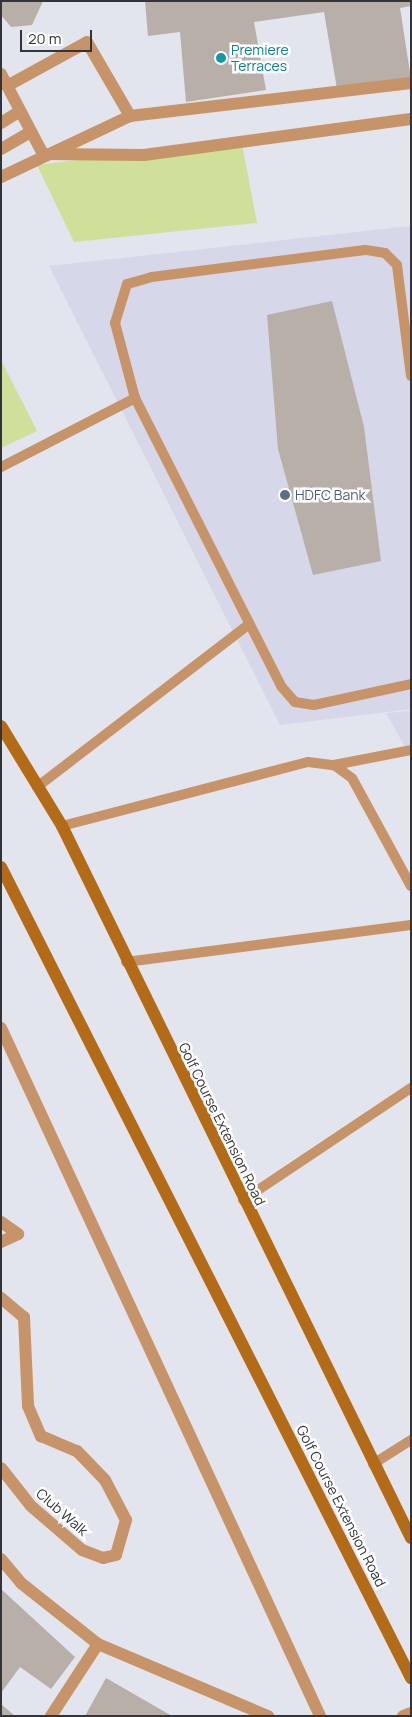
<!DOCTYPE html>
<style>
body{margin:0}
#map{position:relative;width:412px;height:1717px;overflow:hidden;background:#e2e4ee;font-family:Manrope,sans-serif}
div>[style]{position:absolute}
.built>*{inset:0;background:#d6d8e9}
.green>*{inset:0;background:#cee099}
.building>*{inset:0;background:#b7afa8}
.lane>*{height:10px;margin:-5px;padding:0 5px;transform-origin:5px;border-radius:5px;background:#c69468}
.street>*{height:12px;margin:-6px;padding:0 6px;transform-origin:6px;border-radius:6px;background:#c69468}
.secondary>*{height:12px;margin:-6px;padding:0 6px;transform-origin:6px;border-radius:6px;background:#b36b18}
.dots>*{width:14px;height:14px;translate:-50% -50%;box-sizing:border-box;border:2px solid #fff;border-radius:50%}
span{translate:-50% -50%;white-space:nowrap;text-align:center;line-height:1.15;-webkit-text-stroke:5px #fff;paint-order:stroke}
.culture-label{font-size:14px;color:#0d838f}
.left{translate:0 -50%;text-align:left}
.service-label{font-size:14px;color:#4e5e75}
.street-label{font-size:14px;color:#333437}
.frame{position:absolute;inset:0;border:2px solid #333437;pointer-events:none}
.scale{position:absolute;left:20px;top:30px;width:72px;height:22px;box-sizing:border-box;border:2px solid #333437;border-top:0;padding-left:6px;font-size:15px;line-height:18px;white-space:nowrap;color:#333437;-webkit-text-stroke:4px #fff;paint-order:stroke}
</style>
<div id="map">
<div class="built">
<i style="clip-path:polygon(411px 226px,411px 709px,280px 725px,49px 266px)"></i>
<i style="clip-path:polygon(411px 711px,411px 758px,386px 713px)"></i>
</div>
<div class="green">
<i style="clip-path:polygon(241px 139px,257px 223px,74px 242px,37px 165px)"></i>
<i style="clip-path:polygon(1px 360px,37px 431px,1px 448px)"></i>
</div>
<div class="building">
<i style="clip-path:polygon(1px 1px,43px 1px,32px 25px,11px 27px,1px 15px)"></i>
<i style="clip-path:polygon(145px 1px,411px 1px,411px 6px,400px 8px,411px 79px,337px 89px,324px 12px,254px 22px,266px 90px,186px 102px,180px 32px,148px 36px)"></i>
<i style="clip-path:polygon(332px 301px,364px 427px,381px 561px,313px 575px,278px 449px,267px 315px)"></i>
<i style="clip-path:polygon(1px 1589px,75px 1657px,51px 1689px,20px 1667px,1px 1693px)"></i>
<i style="clip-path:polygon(106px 1678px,172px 1716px,85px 1716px)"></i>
<i style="clip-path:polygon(1px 1704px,15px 1716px,1px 1716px)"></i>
</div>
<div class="lane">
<i style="left:411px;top:376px;width:112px;rotate:-97.2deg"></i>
<i style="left:397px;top:265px;width:17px;rotate:-135deg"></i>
<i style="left:385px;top:253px;width:20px;rotate:-171deg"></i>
<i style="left:365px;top:250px;width:215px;rotate:172.8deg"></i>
<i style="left:152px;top:277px;width:26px;rotate:164deg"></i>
<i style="left:127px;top:284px;width:41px;rotate:107.1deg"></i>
<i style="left:115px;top:323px;width:78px;rotate:75.1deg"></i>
<i style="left:135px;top:398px;width:323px;rotate:63.1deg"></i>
<i style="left:281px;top:686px;width:21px;rotate:49deg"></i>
<i style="left:295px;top:702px;width:19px;rotate:9deg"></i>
<i style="left:314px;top:705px;width:99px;rotate:-12.2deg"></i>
<i style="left:1px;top:467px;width:151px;rotate:-27.2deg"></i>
<i style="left:334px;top:765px;width:78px;rotate:-11deg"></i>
<i style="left:37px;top:787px;width:266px;rotate:-37.5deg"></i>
<i style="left:62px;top:826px;width:254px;rotate:-14.6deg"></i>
<i style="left:308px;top:762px;width:26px;rotate:7deg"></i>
<i style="left:334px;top:765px;width:22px;rotate:36deg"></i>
<i style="left:352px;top:778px;width:123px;rotate:61.4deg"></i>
<i style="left:126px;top:962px;width:287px;rotate:-7.4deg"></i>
<i style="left:243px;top:1200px;width:202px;rotate:-33.7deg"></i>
<i style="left:373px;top:1464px;width:45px;rotate:-32.3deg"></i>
</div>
<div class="street">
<i style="left:1px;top:74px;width:90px;rotate:62.3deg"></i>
<i style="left:7px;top:86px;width:91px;rotate:-28.8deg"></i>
<i style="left:87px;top:42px;width:86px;rotate:59.8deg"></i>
<i style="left:1px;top:123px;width:22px;rotate:-32deg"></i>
<i style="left:1px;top:149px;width:34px;rotate:-30deg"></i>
<i style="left:48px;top:154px;width:96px;rotate:0.6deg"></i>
<i style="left:144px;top:155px;width:269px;rotate:-7.7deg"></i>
<i style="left:1px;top:177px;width:143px;rotate:-25.3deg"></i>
<i style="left:130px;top:116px;width:283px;rotate:-6.7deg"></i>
<i style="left:1px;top:1028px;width:758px;rotate:65.12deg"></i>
<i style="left:1px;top:1222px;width:21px;rotate:35deg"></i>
<i style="left:18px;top:1234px;width:19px;rotate:155deg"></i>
<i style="left:1px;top:1298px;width:30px;rotate:40deg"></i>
<i style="left:24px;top:1317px;width:89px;rotate:87.4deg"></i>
<i style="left:28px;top:1406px;width:33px;rotate:67deg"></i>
<i style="left:41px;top:1436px;width:39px;rotate:23deg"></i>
<i style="left:77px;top:1451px;width:40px;rotate:46deg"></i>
<i style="left:105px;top:1480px;width:45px;rotate:62.3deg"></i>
<i style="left:126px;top:1520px;width:36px;rotate:106deg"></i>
<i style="left:116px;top:1555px;width:13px;rotate:167deg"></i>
<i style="left:103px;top:1558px;width:22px;rotate:-159deg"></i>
<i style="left:82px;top:1550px;width:67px;rotate:-139.2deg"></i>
<i style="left:31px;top:1506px;width:48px;rotate:-128.3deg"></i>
<i style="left:1px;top:1559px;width:31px;rotate:50deg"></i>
<i style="left:21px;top:1583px;width:98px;rotate:38.4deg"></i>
<i style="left:98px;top:1644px;width:185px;rotate:23deg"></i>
<i style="left:51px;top:1716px;width:86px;rotate:-56.9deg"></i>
<i style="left:403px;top:1716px;width:9px;rotate:-21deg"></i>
</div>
<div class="secondary">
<i style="left:1px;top:726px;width:117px;rotate:58.6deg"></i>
<i style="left:62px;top:826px;width:793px;rotate:63.89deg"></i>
<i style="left:1px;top:867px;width:909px;rotate:63.18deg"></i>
</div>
<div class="dots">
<i style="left:221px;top:58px;background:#0f9aa8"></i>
<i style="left:285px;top:495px;background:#5c6f8a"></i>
</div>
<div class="culture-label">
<span class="left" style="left:231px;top:58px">Premiere<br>Terraces</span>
</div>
<div class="service-label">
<span class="left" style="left:295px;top:495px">HDFC Bank</span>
</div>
<div class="street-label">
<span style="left:222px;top:1124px;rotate:64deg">Golf Course Extension Road</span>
<span style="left:341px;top:1506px;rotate:63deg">Golf Course Extension Road</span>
<span style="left:62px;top:1512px;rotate:41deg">Club Walk</span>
</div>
<div class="frame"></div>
<div class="scale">20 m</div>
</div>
